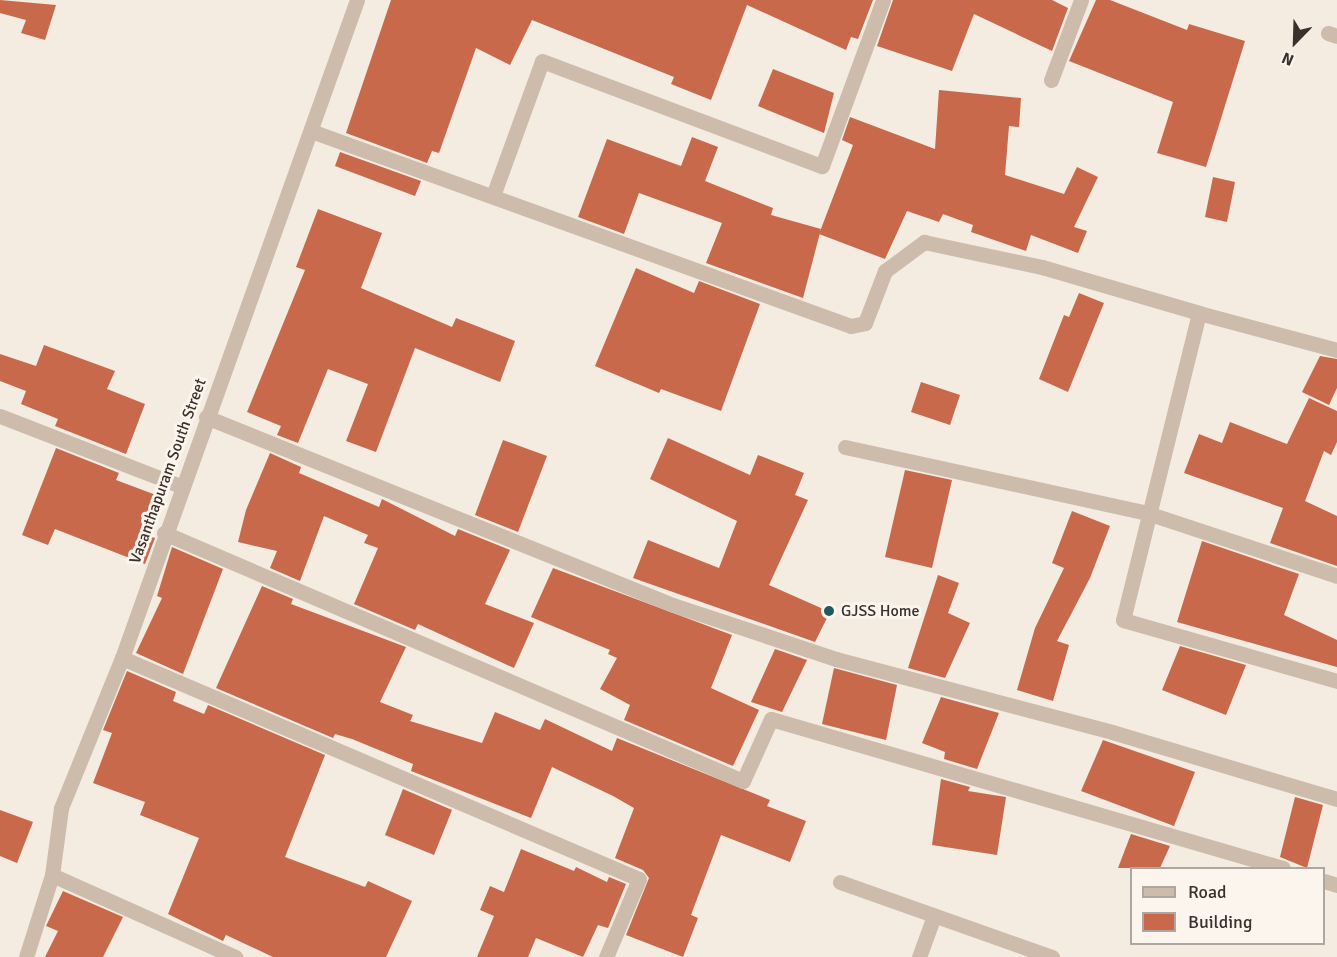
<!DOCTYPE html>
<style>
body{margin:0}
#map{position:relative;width:1337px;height:957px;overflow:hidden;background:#f4ebe1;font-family:Signika,sans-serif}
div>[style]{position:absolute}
.building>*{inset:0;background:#c8694b}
.minor>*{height:15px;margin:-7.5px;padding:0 7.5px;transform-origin:7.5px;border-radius:7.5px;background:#cdbbac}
.dots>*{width:16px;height:16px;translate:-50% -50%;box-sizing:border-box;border:3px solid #fbf5ee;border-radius:50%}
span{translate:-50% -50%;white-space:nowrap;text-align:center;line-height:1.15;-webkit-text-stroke:6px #fbf5ee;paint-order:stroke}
.street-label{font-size:16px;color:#3b302b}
.poi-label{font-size:16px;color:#3b302b}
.left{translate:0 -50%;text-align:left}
.legend{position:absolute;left:1130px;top:867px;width:195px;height:78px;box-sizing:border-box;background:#fbf5ee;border:2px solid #aea6a0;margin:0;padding:8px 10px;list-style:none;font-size:18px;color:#3b302b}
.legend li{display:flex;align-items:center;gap:12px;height:30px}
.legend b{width:30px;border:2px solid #aea6a0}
.north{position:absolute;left:1265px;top:12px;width:60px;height:60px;-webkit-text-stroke:4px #fbf5ee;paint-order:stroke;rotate:203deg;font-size:16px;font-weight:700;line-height:24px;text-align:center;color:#3b302b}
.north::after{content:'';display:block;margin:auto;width:21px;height:27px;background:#3b302b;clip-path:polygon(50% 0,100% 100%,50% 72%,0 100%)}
</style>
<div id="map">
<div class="building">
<i style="clip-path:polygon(0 0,56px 5px,45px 40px,21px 33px,26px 20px,0 13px)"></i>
<i style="clip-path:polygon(391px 0,873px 0,858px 39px,851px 37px,846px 50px,747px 5px,711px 100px,671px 84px,674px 77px,532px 20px,510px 65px,476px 48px,439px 153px,432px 151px,427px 163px,346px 133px)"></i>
<i style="clip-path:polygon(893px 0,1052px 0,1068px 8px,1052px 51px,974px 14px,952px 71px,877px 46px)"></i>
<i style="clip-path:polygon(1096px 0,1110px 0,1187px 30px,1189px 24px,1245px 41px,1206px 167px,1157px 153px,1173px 102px,1069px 61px)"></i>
<i style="clip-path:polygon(773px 69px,834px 93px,824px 133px,758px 106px)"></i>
<i style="clip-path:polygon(939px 90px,1021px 98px,1019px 127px,1009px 126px,1005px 175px,1064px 194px,1077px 167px,1098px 177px,1074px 227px,1087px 231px,1078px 253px,1031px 235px,1026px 251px,971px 232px,973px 225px,943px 214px,939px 222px,907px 211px,885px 259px,819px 234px,853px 145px,842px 140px,850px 117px,935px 149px)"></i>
<i style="clip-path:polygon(692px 137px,718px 147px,705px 181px,773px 208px,771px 215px,821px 229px,803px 298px,706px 263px,722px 223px,639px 193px,624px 234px,578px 217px,607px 139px,681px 166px)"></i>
<i style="clip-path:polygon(340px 152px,421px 181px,415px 196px,335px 166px)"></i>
<i style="clip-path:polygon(1213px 177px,1235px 182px,1227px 222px,1205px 217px)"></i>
<i style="clip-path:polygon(318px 209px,382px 233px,361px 288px,452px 327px,456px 318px,515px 341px,500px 382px,415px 348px,376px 452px,346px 441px,368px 384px,328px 369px,298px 443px,277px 435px,281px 426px,247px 412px,305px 270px,296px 267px)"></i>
<i style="clip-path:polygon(636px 268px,694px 293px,699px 281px,760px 304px,721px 411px,661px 389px,659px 393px,595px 366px)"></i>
<i style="clip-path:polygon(1079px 293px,1104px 303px,1068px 392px,1039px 379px,1064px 315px,1069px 317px)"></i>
<i style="clip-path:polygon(44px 345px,115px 371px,107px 389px,145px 404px,126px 454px,55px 426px,58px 419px,21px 404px,26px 391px,0 381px,0 354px,36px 366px)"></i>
<i style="clip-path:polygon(1320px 356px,1337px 359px,1337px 388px,1329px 405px,1302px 392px)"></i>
<i style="clip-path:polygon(921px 382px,960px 395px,950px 425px,911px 412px)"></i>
<i style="clip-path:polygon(1309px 398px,1337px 411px,1337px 442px,1331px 455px,1324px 451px,1305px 501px,1337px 516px,1337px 566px,1270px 543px,1283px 508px,1184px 473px,1199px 434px,1222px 443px,1230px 422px,1287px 444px)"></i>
<i style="clip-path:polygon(668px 438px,750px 475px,758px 455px,804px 473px,795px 495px,808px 500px,769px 585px,830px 612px,815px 642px,633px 578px,648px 540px,719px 568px,737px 521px,650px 479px)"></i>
<i style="clip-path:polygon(503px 440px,547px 456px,518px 532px,475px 515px)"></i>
<i style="clip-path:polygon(56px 448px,119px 473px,116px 480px,164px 498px,149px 536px,155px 538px,145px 564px,55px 529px,48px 545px,22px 535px)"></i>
<i style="clip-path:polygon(270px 453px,301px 467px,299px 473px,379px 507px,382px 499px,455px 536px,458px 529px,510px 550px,485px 604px,534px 623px,514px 668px,418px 624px,415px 630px,354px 604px,378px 548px,364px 543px,368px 535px,324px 516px,300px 581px,270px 568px,277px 551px,238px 542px,246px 510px)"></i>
<i style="clip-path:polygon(905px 470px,952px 480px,932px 568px,885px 557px)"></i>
<i style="clip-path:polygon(1072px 511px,1110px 526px,1090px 578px,1057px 641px,1069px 645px,1053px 701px,1017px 690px,1035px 628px,1064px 568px,1052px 563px)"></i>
<i style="clip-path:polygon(1202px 541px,1299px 574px,1284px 615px,1337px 640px,1337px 667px,1177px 622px)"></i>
<i style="clip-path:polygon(172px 547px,223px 569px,183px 674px,136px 653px,162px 598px,157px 596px)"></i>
<i style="clip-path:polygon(553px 568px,732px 635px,711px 688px,759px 710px,733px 766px,624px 720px,630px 705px,600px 689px,617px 658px,608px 654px,610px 650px,531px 617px)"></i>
<i style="clip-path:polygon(938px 575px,959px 583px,948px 613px,970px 623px,945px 678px,908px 668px)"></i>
<i style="clip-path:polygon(262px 586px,293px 599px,291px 604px,406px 647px,380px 702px,413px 715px,410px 721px,482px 743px,495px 712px,540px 730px,545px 719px,612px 751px,617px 738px,770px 800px,767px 806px,806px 821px,790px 862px,721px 835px,691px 915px,698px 918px,683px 957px,626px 935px,649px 878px,643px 870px,615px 858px,634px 808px,613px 796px,552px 767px,531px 818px,411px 771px,413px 764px,352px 739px,335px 734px,333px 738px,216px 688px)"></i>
<i style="clip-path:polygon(1180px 646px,1246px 665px,1226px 715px,1162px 690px)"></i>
<i style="clip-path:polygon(775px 649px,807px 660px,782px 712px,751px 702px)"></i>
<i style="clip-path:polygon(834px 668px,897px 685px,886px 740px,822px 724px)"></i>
<i style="clip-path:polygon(127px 671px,176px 692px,173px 701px,204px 714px,208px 705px,325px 755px,285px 857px,365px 887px,368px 881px,412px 901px,386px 957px,273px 957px,226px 935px,223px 941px,168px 914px,199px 838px,140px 815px,145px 802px,93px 783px,112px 733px,103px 730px)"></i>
<i style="clip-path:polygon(941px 697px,999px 713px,977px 769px,944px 759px,945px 752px,922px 743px)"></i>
<i style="clip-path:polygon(1103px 740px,1195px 772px,1174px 826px,1081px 791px)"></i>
<i style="clip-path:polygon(941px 779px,970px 787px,968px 791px,1006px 797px,997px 855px,932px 845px)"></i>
<i style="clip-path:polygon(403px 789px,452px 810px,434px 855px,385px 835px)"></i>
<i style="clip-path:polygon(1295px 797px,1323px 805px,1307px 868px,1280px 857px)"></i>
<i style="clip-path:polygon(0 810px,33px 822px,17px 863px,0 856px)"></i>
<i style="clip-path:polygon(1131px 834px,1170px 846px,1160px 868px,1118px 868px)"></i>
<i style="clip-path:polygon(521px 849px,574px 871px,576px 867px,607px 882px,609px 877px,626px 884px,608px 928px,598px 925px,583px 957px,536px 938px,528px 957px,477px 957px,494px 916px,480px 910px,490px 886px,504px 892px)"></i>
<i style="clip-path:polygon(63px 891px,123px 917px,103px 957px,45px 957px,58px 931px,46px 926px)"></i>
</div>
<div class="minor">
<i style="left:1328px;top:33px;width:9px;rotate:18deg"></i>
<i style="left:1051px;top:80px;width:85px;rotate:-69.4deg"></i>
<i style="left:311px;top:131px;width:574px;rotate:19.86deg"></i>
<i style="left:851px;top:326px;width:14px;rotate:-12deg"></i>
<i style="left:865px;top:323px;width:56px;rotate:-69deg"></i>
<i style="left:885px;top:271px;width:49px;rotate:-36.6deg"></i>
<i style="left:924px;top:242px;width:121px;rotate:12deg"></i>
<i style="left:1042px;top:267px;width:164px;rotate:16.3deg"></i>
<i style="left:494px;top:193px;width:140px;rotate:-70deg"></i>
<i style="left:542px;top:61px;width:299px;rotate:20.6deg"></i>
<i style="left:822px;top:166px;width:177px;rotate:-69.8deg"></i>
<i style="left:1337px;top:350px;width:143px;rotate:-165deg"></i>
<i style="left:1199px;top:313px;width:316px;rotate:103.9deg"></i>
<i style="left:1123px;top:620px;width:223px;rotate:15.9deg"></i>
<i style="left:0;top:416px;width:196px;rotate:21.2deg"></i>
<i style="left:206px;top:417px;width:503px;rotate:21.93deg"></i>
<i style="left:673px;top:605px;width:172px;rotate:18.3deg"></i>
<i style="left:836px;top:659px;width:285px;rotate:14.8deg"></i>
<i style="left:1112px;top:732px;width:235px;rotate:16.6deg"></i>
<i style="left:845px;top:447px;width:309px;rotate:12.3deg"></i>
<i style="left:1147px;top:513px;width:200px;rotate:18.3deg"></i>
<i style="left:164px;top:533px;width:630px;rotate:23.19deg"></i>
<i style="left:743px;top:781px;width:68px;rotate:-65.7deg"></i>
<i style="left:771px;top:719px;width:533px;rotate:16.23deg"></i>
<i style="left:122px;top:658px;width:562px;rotate:23.15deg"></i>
<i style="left:639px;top:879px;width:85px;rotate:112.9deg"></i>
<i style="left:52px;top:875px;width:201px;rotate:24.1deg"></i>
<i style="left:1324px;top:881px;width:14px;rotate:17deg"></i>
<i style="left:840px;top:882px;width:225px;rotate:19.5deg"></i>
<i style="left:26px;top:957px;width:86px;rotate:-72.4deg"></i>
<i style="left:52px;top:875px;width:68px;rotate:-82.3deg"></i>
<i style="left:61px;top:808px;width:162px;rotate:-67.9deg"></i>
<i style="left:122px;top:658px;width:699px;rotate:-70.35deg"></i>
<i style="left:919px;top:957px;width:44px;rotate:-69.9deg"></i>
</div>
<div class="dots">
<i style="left:829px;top:611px;background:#1f5a5e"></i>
</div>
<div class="street-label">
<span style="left:168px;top:471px;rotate:-70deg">Vasanthapuram South Street</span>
</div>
<div class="poi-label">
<span class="left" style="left:841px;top:611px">GJSS Home</span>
</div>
<ul class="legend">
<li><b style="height:8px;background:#cdbbac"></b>Road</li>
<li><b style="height:16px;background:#c8694b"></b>Building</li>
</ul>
<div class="north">N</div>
</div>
